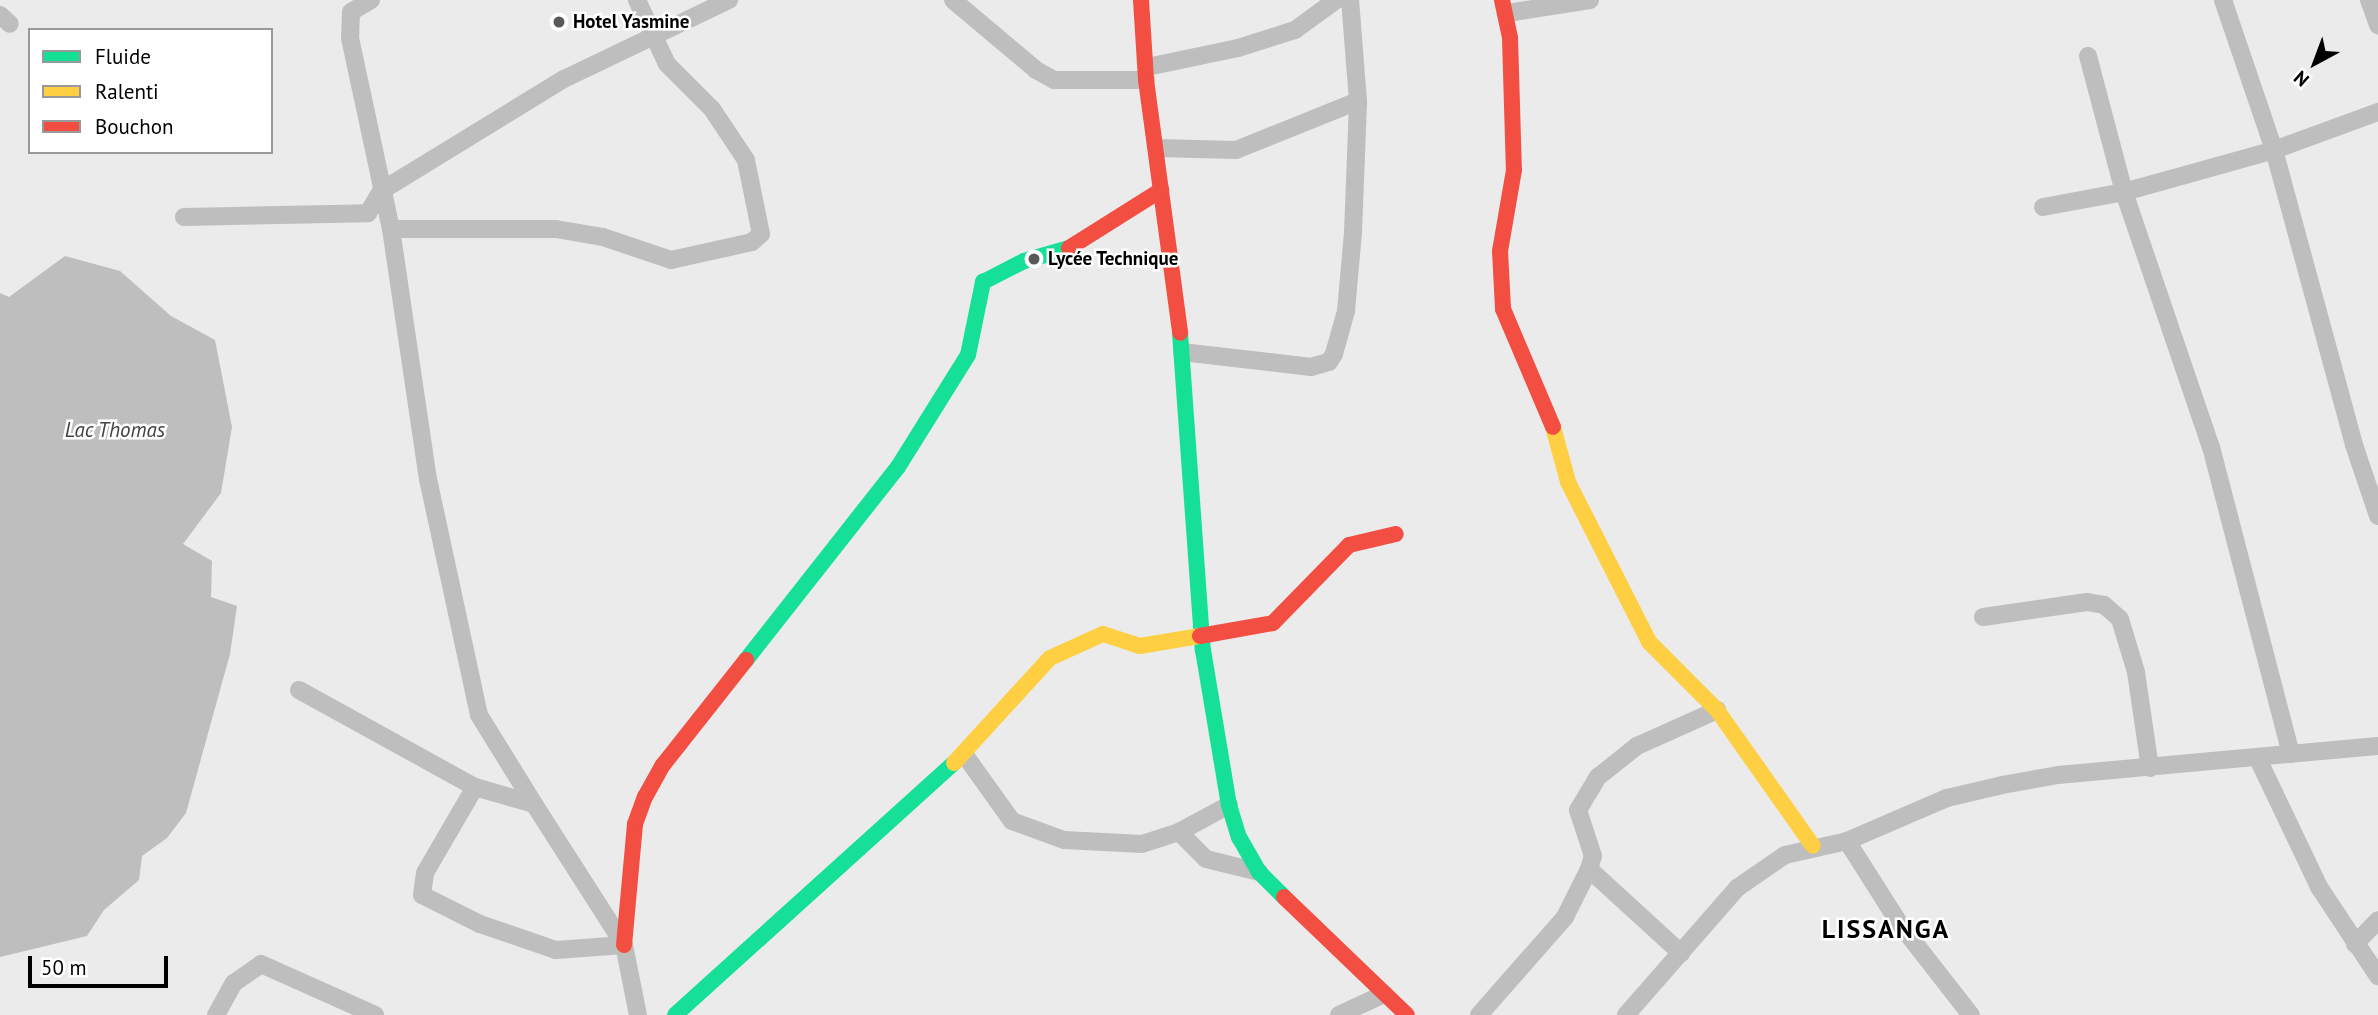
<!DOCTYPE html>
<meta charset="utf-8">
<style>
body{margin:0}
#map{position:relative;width:2378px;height:1015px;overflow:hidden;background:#fff;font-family:"PT Sans",sans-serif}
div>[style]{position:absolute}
.green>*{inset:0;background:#ebebeb}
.water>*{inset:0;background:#bebebe}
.street>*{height:18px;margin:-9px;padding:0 9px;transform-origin:9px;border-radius:9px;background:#bebebe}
.fast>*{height:16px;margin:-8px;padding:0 8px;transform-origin:8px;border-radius:8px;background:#16e098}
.slow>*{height:16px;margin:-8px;padding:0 8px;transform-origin:8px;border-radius:8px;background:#ffcf43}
.jam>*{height:16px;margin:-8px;padding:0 8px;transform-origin:8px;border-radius:8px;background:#f24e42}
.dots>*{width:19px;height:19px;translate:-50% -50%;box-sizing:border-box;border:4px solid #fff;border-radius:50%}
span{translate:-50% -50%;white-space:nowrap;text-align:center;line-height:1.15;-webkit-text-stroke:5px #fff;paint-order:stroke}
.poi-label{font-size:19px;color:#000;font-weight:700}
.left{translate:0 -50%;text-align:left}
.water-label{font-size:21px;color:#434343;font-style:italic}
.district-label{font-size:26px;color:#000;font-weight:700;letter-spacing:2px}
.legend{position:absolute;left:28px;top:28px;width:245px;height:126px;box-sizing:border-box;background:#fff;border:2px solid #999;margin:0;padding:9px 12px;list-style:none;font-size:21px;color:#000}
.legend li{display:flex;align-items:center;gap:14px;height:35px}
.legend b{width:35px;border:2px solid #999}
.north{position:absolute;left:2280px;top:28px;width:70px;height:70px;-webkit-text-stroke:5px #fff;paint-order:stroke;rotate:221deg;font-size:19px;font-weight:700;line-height:28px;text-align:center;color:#000}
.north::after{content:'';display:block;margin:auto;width:24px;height:32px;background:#000;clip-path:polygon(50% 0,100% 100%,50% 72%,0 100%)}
.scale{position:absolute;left:28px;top:956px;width:140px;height:32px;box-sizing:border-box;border:4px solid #000;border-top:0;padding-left:9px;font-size:21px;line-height:24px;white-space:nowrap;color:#000;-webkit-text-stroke:5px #fff;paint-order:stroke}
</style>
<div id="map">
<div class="green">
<i style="clip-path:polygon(evenodd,0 0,2378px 0,2378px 1015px,0 1015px,0 0,30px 30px,271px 30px,271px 152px,30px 152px,30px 30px)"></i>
</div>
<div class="water">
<i style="clip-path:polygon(65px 256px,120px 271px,171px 316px,215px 340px,232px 427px,221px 493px,183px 544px,212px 561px,211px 597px,237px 606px,230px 654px,186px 813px,167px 838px,142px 856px,139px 880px,104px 910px,87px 936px,0 957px,0 293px,9px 297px)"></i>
</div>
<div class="street">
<i style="left:371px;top:0;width:23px;rotate:149deg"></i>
<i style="left:351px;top:12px;width:26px;rotate:92deg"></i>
<i style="left:350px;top:38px;width:195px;rotate:77.9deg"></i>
<i style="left:391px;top:229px;width:253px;rotate:81.6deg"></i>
<i style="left:428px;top:479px;width:241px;rotate:77.8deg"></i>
<i style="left:479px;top:715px;width:105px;rotate:58.3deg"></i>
<i style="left:953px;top:0;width:109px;rotate:40.1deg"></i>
<i style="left:1036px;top:70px;width:21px;rotate:29deg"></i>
<i style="left:1054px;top:80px;width:92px"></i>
<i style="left:2223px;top:0;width:158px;rotate:71.2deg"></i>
<i style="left:2274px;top:150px;width:306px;rotate:74.8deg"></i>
<i style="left:2354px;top:445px;width:75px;rotate:71.3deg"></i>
<i style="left:2369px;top:0;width:27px;rotate:70deg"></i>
<i style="left:1507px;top:13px;width:84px;rotate:-8.9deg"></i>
<i style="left:0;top:15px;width:13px;rotate:42deg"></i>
<i style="left:2088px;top:56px;width:141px;rotate:75.2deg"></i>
<i style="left:2124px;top:192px;width:269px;rotate:71.2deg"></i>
<i style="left:2211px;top:447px;width:317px;rotate:75.4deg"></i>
<i style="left:1147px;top:67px;width:93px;rotate:-11.8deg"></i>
<i style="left:1238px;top:48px;width:60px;rotate:-17.5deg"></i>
<i style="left:1295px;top:30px;width:51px;rotate:-36.2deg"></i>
<i style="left:1157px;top:148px;width:79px;rotate:1.5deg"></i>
<i style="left:1236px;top:150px;width:131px;rotate:-21.9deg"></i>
<i style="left:2043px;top:207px;width:82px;rotate:-10.5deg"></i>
<i style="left:2124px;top:192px;width:156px;rotate:-15.6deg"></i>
<i style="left:2274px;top:150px;width:111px;rotate:-20.1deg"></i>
<i style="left:184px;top:217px;width:184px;rotate:-1.2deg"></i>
<i style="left:368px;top:213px;width:26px;rotate:-59deg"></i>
<i style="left:381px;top:191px;width:215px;rotate:-31.5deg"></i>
<i style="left:564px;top:79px;width:183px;rotate:-25.6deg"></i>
<i style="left:391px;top:229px;width:165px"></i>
<i style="left:556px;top:229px;width:48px;rotate:9.7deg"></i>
<i style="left:603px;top:237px;width:72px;rotate:18.7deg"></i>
<i style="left:671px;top:260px;width:83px;rotate:-12.5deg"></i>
<i style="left:752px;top:242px;width:12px;rotate:-42deg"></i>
<i style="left:761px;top:234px;width:76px;rotate:-101.5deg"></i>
<i style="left:746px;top:160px;width:61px;rotate:-123.7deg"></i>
<i style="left:712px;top:109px;width:64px;rotate:-135deg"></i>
<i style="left:667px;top:64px;width:71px;rotate:-115.1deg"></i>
<i style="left:1182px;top:352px;width:130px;rotate:6.6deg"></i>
<i style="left:1311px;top:367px;width:19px;rotate:-16deg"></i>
<i style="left:1329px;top:362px;width:9px;rotate:-58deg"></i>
<i style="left:1334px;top:354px;width:45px;rotate:-74.4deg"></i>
<i style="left:1346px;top:311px;width:78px;rotate:-84.9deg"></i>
<i style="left:1353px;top:233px;width:132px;rotate:-87.8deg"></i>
<i style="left:1358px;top:101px;width:101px;rotate:-94.5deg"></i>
<i style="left:1983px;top:617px;width:105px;rotate:-8.2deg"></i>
<i style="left:2087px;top:602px;width:17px;rotate:10deg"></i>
<i style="left:2104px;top:605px;width:21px;rotate:41deg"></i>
<i style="left:2120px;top:619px;width:55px;rotate:73.2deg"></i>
<i style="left:2136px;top:672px;width:97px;rotate:81.7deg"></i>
<i style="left:299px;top:690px;width:201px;rotate:28.9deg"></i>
<i style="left:475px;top:787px;width:61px;rotate:16.1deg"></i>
<i style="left:534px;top:804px;width:167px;rotate:57.4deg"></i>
<i style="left:964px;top:754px;width:82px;rotate:54.4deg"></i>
<i style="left:1012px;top:821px;width:55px;rotate:20.1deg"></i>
<i style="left:1064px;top:840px;width:78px;rotate:2.9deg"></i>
<i style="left:1142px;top:844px;width:39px;rotate:-18deg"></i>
<i style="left:1179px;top:832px;width:57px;rotate:-28.4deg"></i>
<i style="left:2258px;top:759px;width:142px;rotate:64.5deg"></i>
<i style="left:2319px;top:887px;width:107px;rotate:56.5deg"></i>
<i style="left:475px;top:787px;width:99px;rotate:120.2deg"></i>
<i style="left:425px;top:873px;width:22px;rotate:98deg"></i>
<i style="left:422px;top:895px;width:65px;rotate:26.6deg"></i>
<i style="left:480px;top:924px;width:80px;rotate:18.9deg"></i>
<i style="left:556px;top:950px;width:68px;rotate:-4.2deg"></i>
<i style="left:624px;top:945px;width:71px;rotate:78.7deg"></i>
<i style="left:1179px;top:832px;width:38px;rotate:45deg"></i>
<i style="left:1206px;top:859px;width:55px;rotate:13.8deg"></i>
<i style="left:1847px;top:841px;width:97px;rotate:57.6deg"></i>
<i style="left:1899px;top:923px;width:117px;rotate:52deg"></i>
<i style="left:1589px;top:869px;width:125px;rotate:42.4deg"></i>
<i style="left:2355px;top:944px;width:33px;rotate:-46deg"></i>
<i style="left:216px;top:1015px;width:37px;rotate:-61deg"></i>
<i style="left:234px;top:983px;width:33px;rotate:-35deg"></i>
<i style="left:261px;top:964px;width:125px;rotate:24.1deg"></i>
<i style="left:1339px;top:1015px;width:50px;rotate:-25deg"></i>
<i style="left:1479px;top:1015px;width:130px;rotate:-48.7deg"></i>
<i style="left:1565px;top:917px;width:54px;rotate:-63.4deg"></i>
<i style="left:1589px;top:869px;width:14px;rotate:-73deg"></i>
<i style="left:1593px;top:856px;width:48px;rotate:-108.1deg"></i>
<i style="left:1578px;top:810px;width:39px;rotate:-59deg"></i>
<i style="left:1598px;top:777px;width:50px;rotate:-38.5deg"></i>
<i style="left:1637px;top:746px;width:88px;rotate:-24.2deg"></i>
<i style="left:1626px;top:1015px;width:169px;rotate:-48.8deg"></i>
<i style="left:1737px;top:888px;width:58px;rotate:-34.5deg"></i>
<i style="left:1785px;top:855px;width:64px;rotate:-12.7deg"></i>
<i style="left:1847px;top:841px;width:109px;rotate:-23.3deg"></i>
<i style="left:1947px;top:798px;width:57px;rotate:-13.3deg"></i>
<i style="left:2002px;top:785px;width:57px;rotate:-10.1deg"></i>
<i style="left:2058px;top:775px;width:321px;rotate:-5.2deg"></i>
</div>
<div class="fast">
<i style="left:1180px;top:333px;width:318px;rotate:85.9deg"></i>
<i style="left:1203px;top:650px;width:157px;rotate:80.5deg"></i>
<i style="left:1229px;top:805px;width:34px;rotate:73deg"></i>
<i style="left:1239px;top:837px;width:40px;rotate:60.3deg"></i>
<i style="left:1259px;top:872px;width:35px;rotate:45deg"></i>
<i style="left:746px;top:660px;width:246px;rotate:-51.8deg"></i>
<i style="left:898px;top:467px;width:132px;rotate:-58deg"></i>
<i style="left:968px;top:355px;width:75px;rotate:-78.4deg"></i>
<i style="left:983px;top:282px;width:46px;rotate:-27.1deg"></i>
<i style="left:1024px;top:261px;width:47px;rotate:-16.1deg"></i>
<i style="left:675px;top:1015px;width:376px;rotate:-42.1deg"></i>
</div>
<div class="slow">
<i style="left:1553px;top:427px;width:57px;rotate:74.7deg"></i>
<i style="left:1568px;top:482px;width:179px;rotate:63.1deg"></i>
<i style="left:1649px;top:642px;width:96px;rotate:45deg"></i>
<i style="left:1717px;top:710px;width:166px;rotate:54.8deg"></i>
<i style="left:954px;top:763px;width:142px;rotate:-47.6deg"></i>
<i style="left:1050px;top:658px;width:58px;rotate:-24.4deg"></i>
<i style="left:1103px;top:634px;width:39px;rotate:18deg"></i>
<i style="left:1140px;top:646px;width:61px;rotate:-9.5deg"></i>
</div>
<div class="jam">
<i style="left:1141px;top:0;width:80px;rotate:86.4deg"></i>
<i style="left:1146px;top:80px;width:255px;rotate:82.3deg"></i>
<i style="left:1502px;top:0;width:39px;rotate:78deg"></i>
<i style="left:1510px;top:38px;width:132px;rotate:88.3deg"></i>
<i style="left:1514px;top:170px;width:82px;rotate:99.8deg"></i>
<i style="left:1500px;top:251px;width:58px;rotate:87deg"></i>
<i style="left:1503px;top:309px;width:128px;rotate:67deg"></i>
<i style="left:1069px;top:248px;width:109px;rotate:-32.2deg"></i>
<i style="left:1200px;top:636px;width:74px;rotate:-10.1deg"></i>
<i style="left:1273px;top:623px;width:109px;rotate:-45.7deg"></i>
<i style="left:1349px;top:545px;width:48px;rotate:-13.2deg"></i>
<i style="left:1284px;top:897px;width:170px;rotate:43.8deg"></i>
<i style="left:624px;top:945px;width:121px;rotate:-84.8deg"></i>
<i style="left:635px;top:824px;width:29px;rotate:-70deg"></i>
<i style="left:645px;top:797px;width:37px;rotate:-61deg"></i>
<i style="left:663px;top:765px;width:134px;rotate:-51.7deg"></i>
</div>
<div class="dots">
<i style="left:559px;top:22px;background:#595959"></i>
<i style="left:1034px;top:259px;background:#595959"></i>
</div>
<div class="poi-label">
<span class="left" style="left:573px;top:22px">Hotel Yasmine</span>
<span class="left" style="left:1048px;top:259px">Lycée Technique</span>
</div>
<div class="water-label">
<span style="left:115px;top:430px">Lac Thomas</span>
</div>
<div class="district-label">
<span style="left:1886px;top:929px">LISSANGA</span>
</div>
<ul class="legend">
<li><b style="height:9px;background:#16e098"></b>Fluide</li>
<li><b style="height:9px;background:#ffcf43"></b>Ralenti</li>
<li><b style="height:9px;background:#f24e42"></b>Bouchon</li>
</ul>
<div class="north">N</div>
<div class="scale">50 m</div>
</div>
